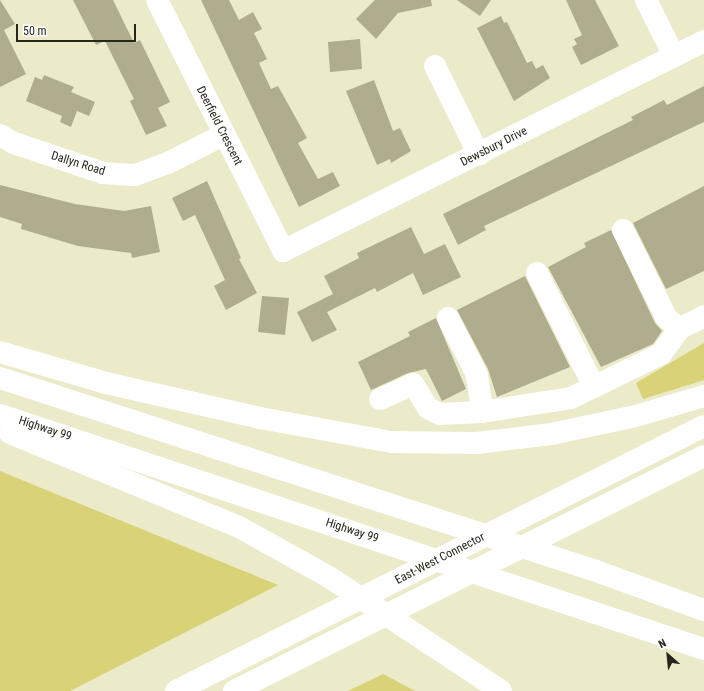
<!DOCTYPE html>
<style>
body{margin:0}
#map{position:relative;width:704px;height:691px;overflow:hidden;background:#ebeac9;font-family:"Roboto Condensed",sans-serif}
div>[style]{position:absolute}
.green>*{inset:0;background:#dad277}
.building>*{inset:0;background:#afad8e}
.minor>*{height:22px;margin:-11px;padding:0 11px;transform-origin:11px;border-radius:11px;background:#fff}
.highway>*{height:22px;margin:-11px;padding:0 11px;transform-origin:11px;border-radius:11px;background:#fff}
span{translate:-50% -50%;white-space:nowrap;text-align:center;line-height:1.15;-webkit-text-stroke:3px #fff;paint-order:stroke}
.street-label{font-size:12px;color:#27261a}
.north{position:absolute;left:648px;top:635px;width:40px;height:40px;-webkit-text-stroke:3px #fff;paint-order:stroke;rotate:333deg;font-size:11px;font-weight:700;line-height:16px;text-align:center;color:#27261a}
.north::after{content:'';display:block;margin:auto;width:14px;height:18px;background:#27261a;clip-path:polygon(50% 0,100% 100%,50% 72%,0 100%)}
.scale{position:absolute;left:16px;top:24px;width:120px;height:18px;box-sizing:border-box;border:2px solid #27261a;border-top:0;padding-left:5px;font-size:12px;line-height:14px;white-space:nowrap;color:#27261a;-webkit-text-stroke:3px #fff;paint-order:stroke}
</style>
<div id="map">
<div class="green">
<i style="clip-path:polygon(704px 343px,704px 380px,643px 399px,636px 383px)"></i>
<i style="clip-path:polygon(0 471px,278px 585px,70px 691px,0 691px)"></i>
<i style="clip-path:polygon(383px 674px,415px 691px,348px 691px)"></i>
</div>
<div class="building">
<i style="clip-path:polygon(0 0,15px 24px,4px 30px,26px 74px,0 87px)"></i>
<i style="clip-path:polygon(73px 0,113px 0,134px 43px,140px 40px,170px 102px,158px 108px,167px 126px,146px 135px,130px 101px,134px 99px,105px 41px,96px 45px)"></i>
<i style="clip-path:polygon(201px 0,229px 0,239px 20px,253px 12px,262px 29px,254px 33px,267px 59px,259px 63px,271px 89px,278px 86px,307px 138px,298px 143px,318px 179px,333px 172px,340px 186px,299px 207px)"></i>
<i style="clip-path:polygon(375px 0,431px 0,432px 6px,398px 13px,376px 39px,356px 19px)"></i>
<i style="clip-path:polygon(457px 0,491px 0,480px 16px)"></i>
<i style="clip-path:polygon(566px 0,595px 0,619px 46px,581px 65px,572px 47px,577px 44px,574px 39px,582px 35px)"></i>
<i style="clip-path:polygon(501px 16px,504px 23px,507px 22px,527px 63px,532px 61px,536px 69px,543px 65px,550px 78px,514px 101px,477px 28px)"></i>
<i style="clip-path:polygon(360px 39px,362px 69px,330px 72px,328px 42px)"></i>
<i style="clip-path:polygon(44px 75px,74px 87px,71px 92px,95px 102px,89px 116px,77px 111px,71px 127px,60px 122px,62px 116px,26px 101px,35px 77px,42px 80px)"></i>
<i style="clip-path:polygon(374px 80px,393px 131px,400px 128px,411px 151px,391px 163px,390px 159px,377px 165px,346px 91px)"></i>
<i style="clip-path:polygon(704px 86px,704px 122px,484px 226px,486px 230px,458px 245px,443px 214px,633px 120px,631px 117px,664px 100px,667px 105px)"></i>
<i style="clip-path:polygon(207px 181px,241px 258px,239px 259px,257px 293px,226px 310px,214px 286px,225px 280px,195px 215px,183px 221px,172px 198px)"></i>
<i style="clip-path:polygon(0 185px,75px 204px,124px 211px,151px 206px,160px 252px,132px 258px,131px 253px,78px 246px,21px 229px,22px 224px,0 217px)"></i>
<i style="clip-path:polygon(704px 186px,704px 271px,666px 289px,633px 223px)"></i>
<i style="clip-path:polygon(411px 227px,424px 254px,445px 244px,461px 277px,423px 295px,413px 273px,377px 292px,375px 288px,327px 312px,337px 330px,312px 342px,297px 312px,333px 294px,324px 276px,359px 258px,357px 253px)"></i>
<i style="clip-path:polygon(611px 230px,655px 323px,662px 331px,653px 344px,601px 367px,548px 267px,586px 247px,584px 243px)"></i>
<i style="clip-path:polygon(525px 276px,570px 367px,497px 397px,488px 369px,457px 310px)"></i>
<i style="clip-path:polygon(262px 296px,289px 298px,285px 335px,258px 332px)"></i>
<i style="clip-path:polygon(436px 318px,466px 389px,442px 401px,426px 369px,408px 373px,371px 390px,358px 362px,410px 336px,408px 332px)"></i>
</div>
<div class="minor">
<i style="left:157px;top:0;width:281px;rotate:63.3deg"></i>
<i style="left:283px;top:251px;width:470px;rotate:-26.5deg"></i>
<i style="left:646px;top:0;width:63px;rotate:63.4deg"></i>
<i style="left:435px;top:66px;width:99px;rotate:63.7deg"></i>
<i style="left:0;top:135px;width:16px;rotate:30deg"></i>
<i style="left:14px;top:143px;width:94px;rotate:18.6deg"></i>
<i style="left:103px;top:173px;width:32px;rotate:4deg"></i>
<i style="left:135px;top:175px;width:35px;rotate:-20deg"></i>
<i style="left:168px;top:163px;width:62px;rotate:-27deg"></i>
<i style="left:623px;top:230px;width:97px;rotate:63.7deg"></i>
<i style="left:666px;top:317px;width:18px;rotate:43deg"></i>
<i style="left:537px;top:273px;width:127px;rotate:63.4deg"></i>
<i style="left:448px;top:318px;width:64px;rotate:63deg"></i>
<i style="left:477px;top:375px;width:37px;rotate:82deg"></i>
<i style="left:380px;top:399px;width:36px;rotate:-24deg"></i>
<i style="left:413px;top:384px;width:28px;rotate:58deg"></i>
<i style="left:428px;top:408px;width:13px;rotate:27deg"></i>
<i style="left:440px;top:414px;width:42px;rotate:-2.7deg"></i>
<i style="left:482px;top:412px;width:90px;rotate:-8.9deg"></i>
<i style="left:571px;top:398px;width:100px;rotate:-26.1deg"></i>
<i style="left:661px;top:354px;width:31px;rotate:-54deg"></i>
<i style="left:679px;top:329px;width:28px;rotate:-27deg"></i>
</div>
<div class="highway">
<i style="left:0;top:352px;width:110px;rotate:16.3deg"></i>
<i style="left:106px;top:383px;width:158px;rotate:12.8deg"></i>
<i style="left:260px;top:418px;width:134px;rotate:10.3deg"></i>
<i style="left:392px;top:442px;width:85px;rotate:0.7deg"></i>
<i style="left:477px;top:443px;width:75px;rotate:-6.9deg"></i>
<i style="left:551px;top:434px;width:83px;rotate:-11.9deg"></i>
<i style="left:632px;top:417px;width:75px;rotate:-16.3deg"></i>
<i style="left:0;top:378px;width:626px;rotate:17.94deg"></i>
<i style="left:596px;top:571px;width:115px;rotate:19.9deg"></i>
<i style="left:0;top:415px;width:742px;rotate:18.39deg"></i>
<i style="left:10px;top:433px;width:245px;rotate:22.3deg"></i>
<i style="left:237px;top:526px;width:105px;rotate:29deg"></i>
<i style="left:329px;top:577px;width:206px;rotate:33.5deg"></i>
<i style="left:176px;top:691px;width:591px;rotate:-26.65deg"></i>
<i style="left:234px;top:691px;width:525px;rotate:-26.57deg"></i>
</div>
<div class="street-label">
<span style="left:219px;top:126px;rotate:63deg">Deerfield Crescent</span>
<span style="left:494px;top:147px;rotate:-27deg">Dewsbury Drive</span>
<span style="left:78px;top:164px;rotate:17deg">Dallyn Road</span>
<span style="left:45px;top:429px;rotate:18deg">Highway 99</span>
<span style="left:352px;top:531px;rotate:18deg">Highway 99</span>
<span style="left:440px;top:559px;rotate:-27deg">East-West Connector</span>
</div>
<div class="north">N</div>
<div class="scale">50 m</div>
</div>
